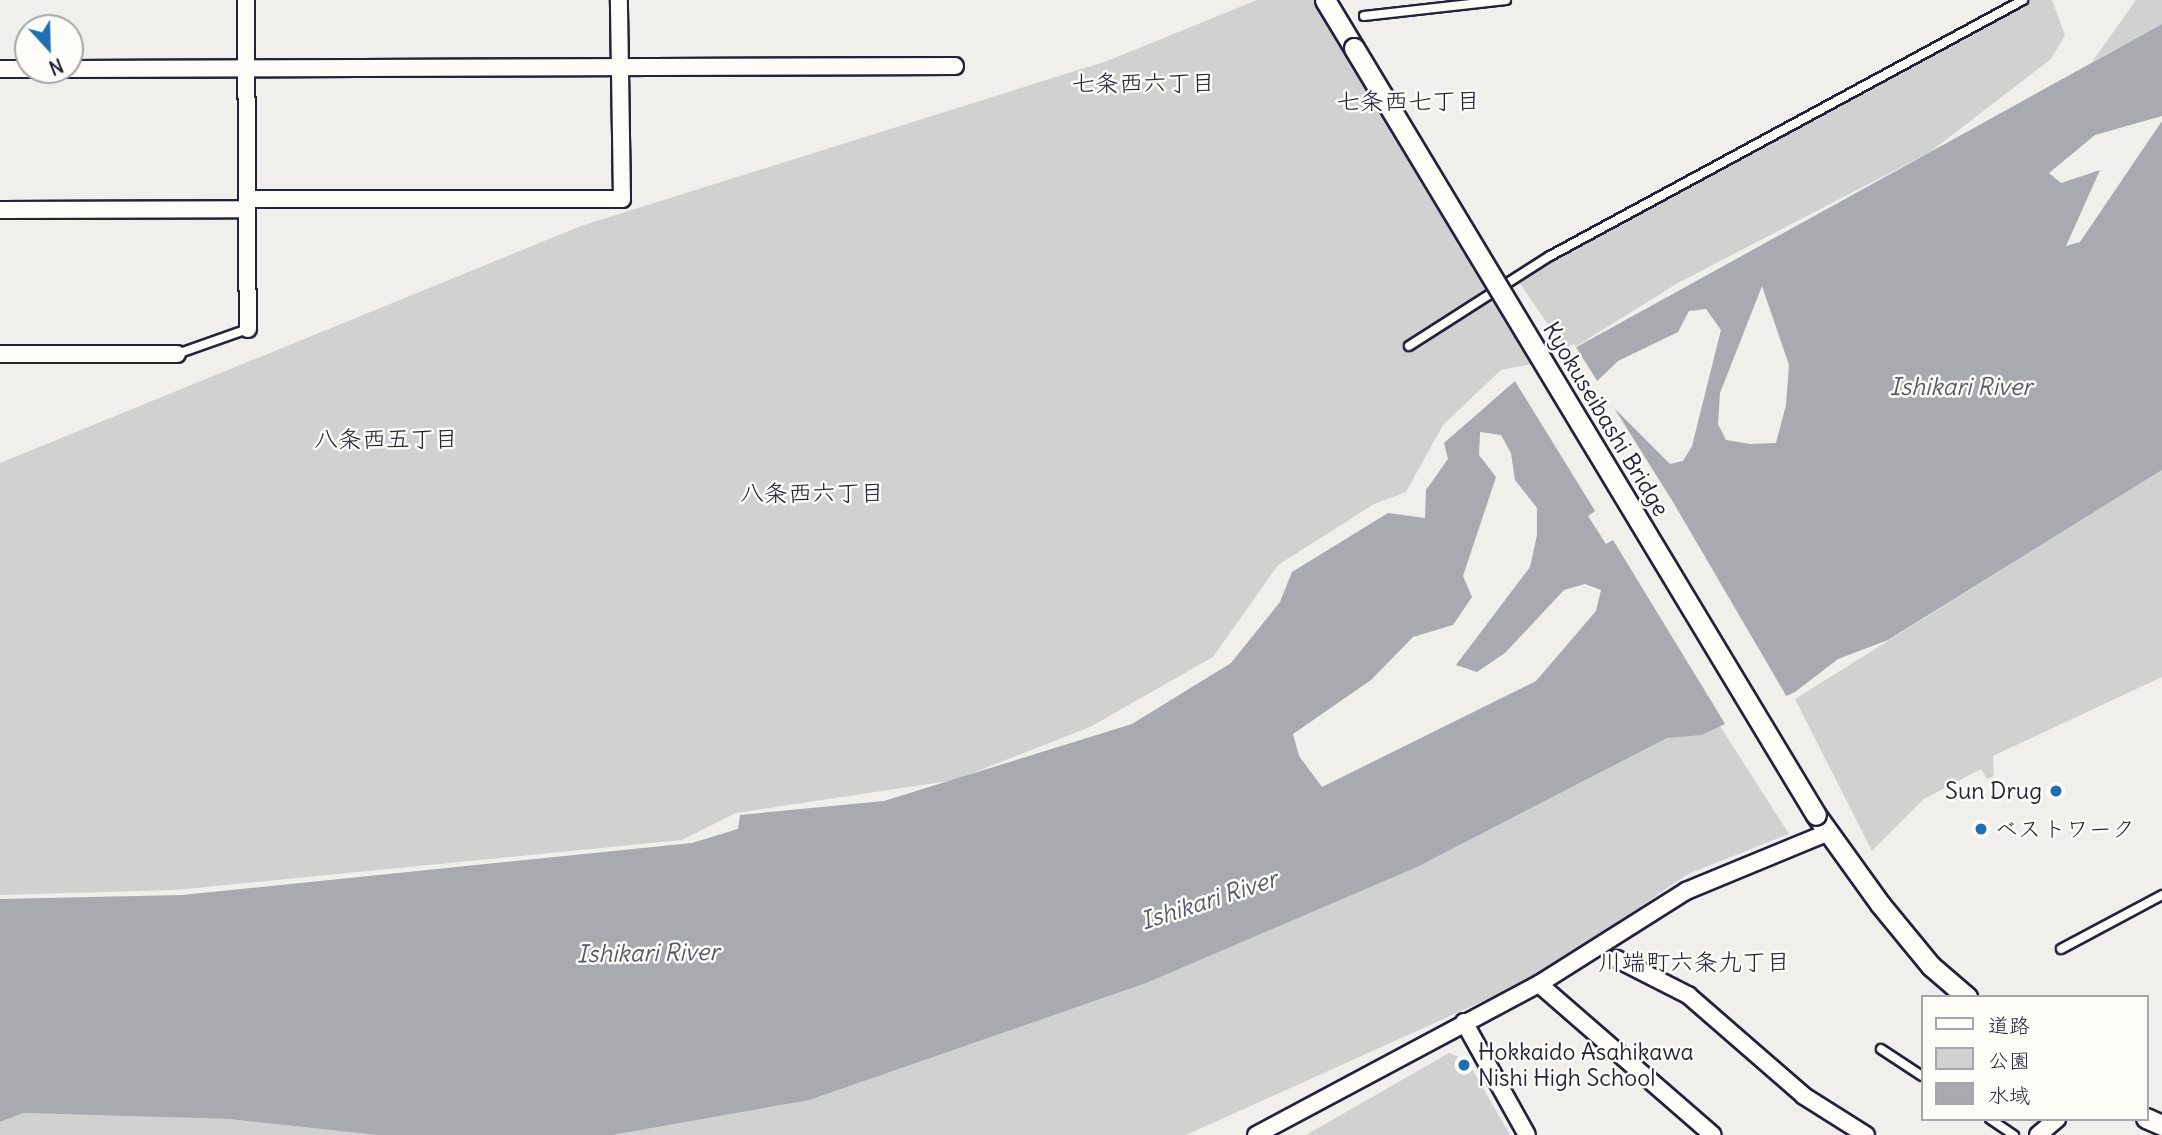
<!DOCTYPE html>
<meta charset="utf-8">
<style>
body{margin:0}
#map{position:relative;width:2162px;height:1135px;overflow:hidden;background:#f0efec;font-family:Delius,"Klee One",sans-serif}
div>[style]{position:absolute}
.green>*{inset:0;background:#d2d1d1}
.water>*{inset:0;background:#a9a9b0}
.pier>*{inset:0;background:#f0efec}
.roads{filter:drop-shadow(2px 0 #22223b) drop-shadow(-2px 0 #22223b) drop-shadow(0 2px #22223b) drop-shadow(0 -2px #22223b)}
.service>*{height:8px;margin:-4px;padding:0 4px;transform-origin:4px;border-radius:4px;background:#fdfcf7}
.minor>*{height:16px;margin:-8px;padding:0 8px;transform-origin:8px;border-radius:8px;background:#fdfcf7}
.tertiary>*{height:19px;margin:-9.5px;padding:0 9.5px;transform-origin:9.5px;border-radius:9.5px;background:#fdfcf7}
.bridges{filter:drop-shadow(2px 0 #22223b) drop-shadow(-2px 0 #22223b) drop-shadow(0 2px #22223b) drop-shadow(0 -2px #22223b)}
.tertiary-bridge>*{height:19px;margin:-9.5px;padding:0 9.5px;transform-origin:9.5px;border-radius:9.5px;background:#fdfcf7}
.dots>*{width:19px;height:19px;translate:-50% -50%;box-sizing:border-box;border:4px solid #fdfcf7;border-radius:50%}
span{translate:-50% -50%;white-space:nowrap;text-align:center;line-height:1.15;-webkit-text-stroke:5px #fdfcf7;paint-order:stroke}
.street-label{font-size:23px;color:#22223b}
.poi-label{font-size:23px;color:#22223b}
.right{translate:-100% -50%;text-align:right}
.left{translate:0 -50%;text-align:left}
.neighbourhood-label{font-size:24px;color:#22223b}
.water-label{font-size:24px;color:#58586a;font-style:italic}
.legend{position:absolute;left:1921px;top:995px;width:228px;height:126px;box-sizing:border-box;background:#fdfcf7;border:2px solid #a5a5ac;margin:0;padding:9px 12px;list-style:none;font-size:21px;color:#22223b}
.legend li{display:flex;align-items:center;gap:14px;height:35px}
.legend b{width:35px;border:2px solid #a5a5ac}
.north{position:absolute;left:14px;top:14px;width:70px;height:70px;box-sizing:border-box;background:#fdfcf7;border:2px solid #a5a5ac;border-radius:50%;rotate:158deg;font-size:19px;font-weight:700;line-height:28px;text-align:center;color:#22223b}
.north::after{content:'';display:block;margin:auto;width:24px;height:32px;background:#1f6fb2;clip-path:polygon(50% 0,100% 100%,50% 72%,0 100%)}
</style>
<div id="map">
<div class="green">
<i style="clip-path:polygon(1257px 0,1325px 0,1544px 362px,1501px 370px,1443px 425px,1406px 492px,1374px 504px,1278px 565px,1213px 657px,1090px 727px,955px 780px,736px 813px,682px 840px,176px 890px,0 895px,0 463px,581px 226px,1107px 61px)"></i>
<i style="clip-path:polygon(2024px 0,2052px 0,2065px 35px,2051px 59px,1930px 152px,1678px 283px,1567px 352px,1516px 278px)"></i>
<i style="clip-path:polygon(2136px 0,2162px 0,2162px 24px,2092px 62px)"></i>
<i style="clip-path:polygon(2162px 470px,2162px 677px,1993px 756px,1994px 776px,1987px 779px,1981px 769px,1924px 799px,1872px 851px,1795px 699px)"></i>
<i style="clip-path:polygon(1720px 726px,1789px 834px,1688px 874px,1541px 975px,1186px 1135px,612px 1135px,1417px 867px,1667px 738px)"></i>
<i style="clip-path:polygon(1449px 1053px,1467px 1060px,1510px 1135px,1306px 1135px)"></i>
<i style="clip-path:polygon(23px 1113px,229px 1119px,376px 1135px,0 1135px,0 1122px)"></i>
</div>
<div class="water">
<i style="clip-path:polygon(evenodd,2162px 24px,2162px 116px,2095px 135px,2049px 173px,2061px 183px,2100px 170px,2066px 246px,2080px 242px,2162px 121px,2162px 470px,1888px 640px,1838px 659px,1795px 692px,1701px 735px,1667px 738px,1417px 867px,1146px 983px,809px 1100px,612px 1135px,376px 1135px,229px 1119px,23px 1113px,0 1122px,0 899px,182px 895px,692px 843px,738px 829px,740px 815px,884px 801px,1132px 724px,1231px 663px,1280px 602px,1292px 572px,1388px 513px,1425px 518px,1426px 490px,1448px 459px,1444px 443px,1515px 381px,2162px 24px,1762px 286px,1789px 365px,1786px 405px,1776px 443px,1750px 444px,1726px 440px,1718px 424px,1720px 393px,1762px 286px,2162px 24px,1706px 309px,1721px 330px,1692px 446px,1683px 461px,1670px 464px,1592px 386px,1618px 361px,1678px 332px,1689px 311px,1706px 309px,2162px 24px,1480px 432px,1501px 435px,1511px 453px,1515px 480px,1537px 508px,1537px 535px,1530px 567px,1456px 665px,1477px 672px,1505px 653px,1564px 590px,1585px 584px,1601px 590px,1596px 611px,1536px 681px,1322px 787px,1299px 756px,1293px 734px,1371px 680px,1413px 637px,1453px 625px,1472px 597px,1463px 576px,1496px 477px,1479px 455px,1480px 432px)"></i>
</div>
<div class="pier">
<i style="clip-path:polygon(1574px 344px,1673px 502px,1788px 699px,1727px 727px,1613px 540px,1606px 544px,1588px 516px,1595px 511px,1513px 378px)"></i>
</div>
<div class="roads">
<div class="service">
<i style="left:1364px;top:16px;width:143px;rotate:-6.4deg"></i>
<i style="left:1409px;top:346px;width:167px;rotate:-32.6deg"></i>
<i style="left:1550px;top:256px;width:538px;rotate:-28.42deg"></i>
<i style="left:177px;top:354px;width:75px;rotate:-19.4deg"></i>
<i style="left:2061px;top:949px;width:115px;rotate:-28.1deg"></i>
<i style="left:1881px;top:1049px;width:49px;rotate:33.4deg"></i>
<i style="left:1990px;top:1119px;width:29px;rotate:34deg"></i>
</div>
<div class="minor">
<i style="left:246px;top:0;width:329px;rotate:89.7deg"></i>
<i style="left:0;top:69px;width:28px"></i>
<i style="left:70px;top:69px;width:885px;rotate:-0.19deg"></i>
<i style="left:247px;top:199px;width:375px"></i>
<i style="left:622px;top:199px;width:199px;rotate:-90.9deg"></i>
<i style="left:0;top:210px;width:247px;rotate:-0.2deg"></i>
<i style="left:0;top:354px;width:177px"></i>
<i style="left:1617px;top:959px;width:80px;rotate:26.9deg"></i>
<i style="left:1688px;top:995px;width:154px;rotate:41deg"></i>
<i style="left:1804px;top:1096px;width:73px;rotate:32.2deg"></i>
<i style="left:1539px;top:984px;width:230px;rotate:41deg"></i>
<i style="left:1464px;top:1022px;width:129px;rotate:60.9deg"></i>
<i style="left:1256px;top:1135px;width:321px;rotate:-28.1deg"></i>
<i style="left:1539px;top:984px;width:174px;rotate:-32.3deg"></i>
<i style="left:1686px;top:891px;width:155px;rotate:-22.4deg"></i>
<i style="left:2038px;top:1135px;width:25px;rotate:-40deg"></i>
</div>
<div class="tertiary">
<i style="left:1325px;top:0;width:56px;rotate:58.9deg"></i>
<i style="left:1816px;top:815px;width:110px;rotate:54.3deg"></i>
<i style="left:1880px;top:904px;width:80px;rotate:50.6deg"></i>
<i style="left:1931px;top:966px;width:48px;rotate:40.7deg"></i>
<i style="left:2146px;top:1118px;width:17px;rotate:24deg"></i>
</div>
</div>
<div class="bridges">
<div class="tertiary-bridge">
<i style="left:1354px;top:48px;width:895px;rotate:58.94deg"></i>
</div>
</div>
<div class="dots">
<i style="left:2056px;top:791px;background:#1f6fb2"></i>
<i style="left:1981px;top:829px;background:#1f6fb2"></i>
<i style="left:1464px;top:1065px;background:#1f6fb2"></i>
</div>
<div class="street-label">
<span style="left:1606px;top:419px;rotate:59deg">Kyokuseibashi Bridge</span>
</div>
<div class="poi-label">
<span class="right" style="left:2042px;top:791px">Sun Drug</span>
<span class="left" style="left:1995px;top:829px">ベストワーク</span>
<span class="left" style="left:1478px;top:1065px">Hokkaido Asahikawa<br>Nishi High School</span>
</div>
<div class="neighbourhood-label">
<span style="left:1143px;top:83px">七条西六丁目</span>
<span style="left:1408px;top:101px">七条西七丁目</span>
<span style="left:386px;top:439px">八条西五丁目</span>
<span style="left:812px;top:493px">八条西六丁目</span>
<span style="left:1694px;top:962px">川端町六条九丁目</span>
</div>
<div class="water-label">
<span style="left:1961px;top:387px">Ishikari River</span>
<span style="left:1209px;top:900px;rotate:-18deg">Ishikari River</span>
<span style="left:648px;top:953px;rotate:-1deg">Ishikari River</span>
</div>
<ul class="legend">
<li><b style="height:9px;background:#fdfcf7"></b>道路</li>
<li><b style="height:19px;background:#d2d1d1"></b>公園</li>
<li><b style="height:19px;background:#a9a9b0"></b>水域</li>
</ul>
<div class="north">N</div>
</div>
